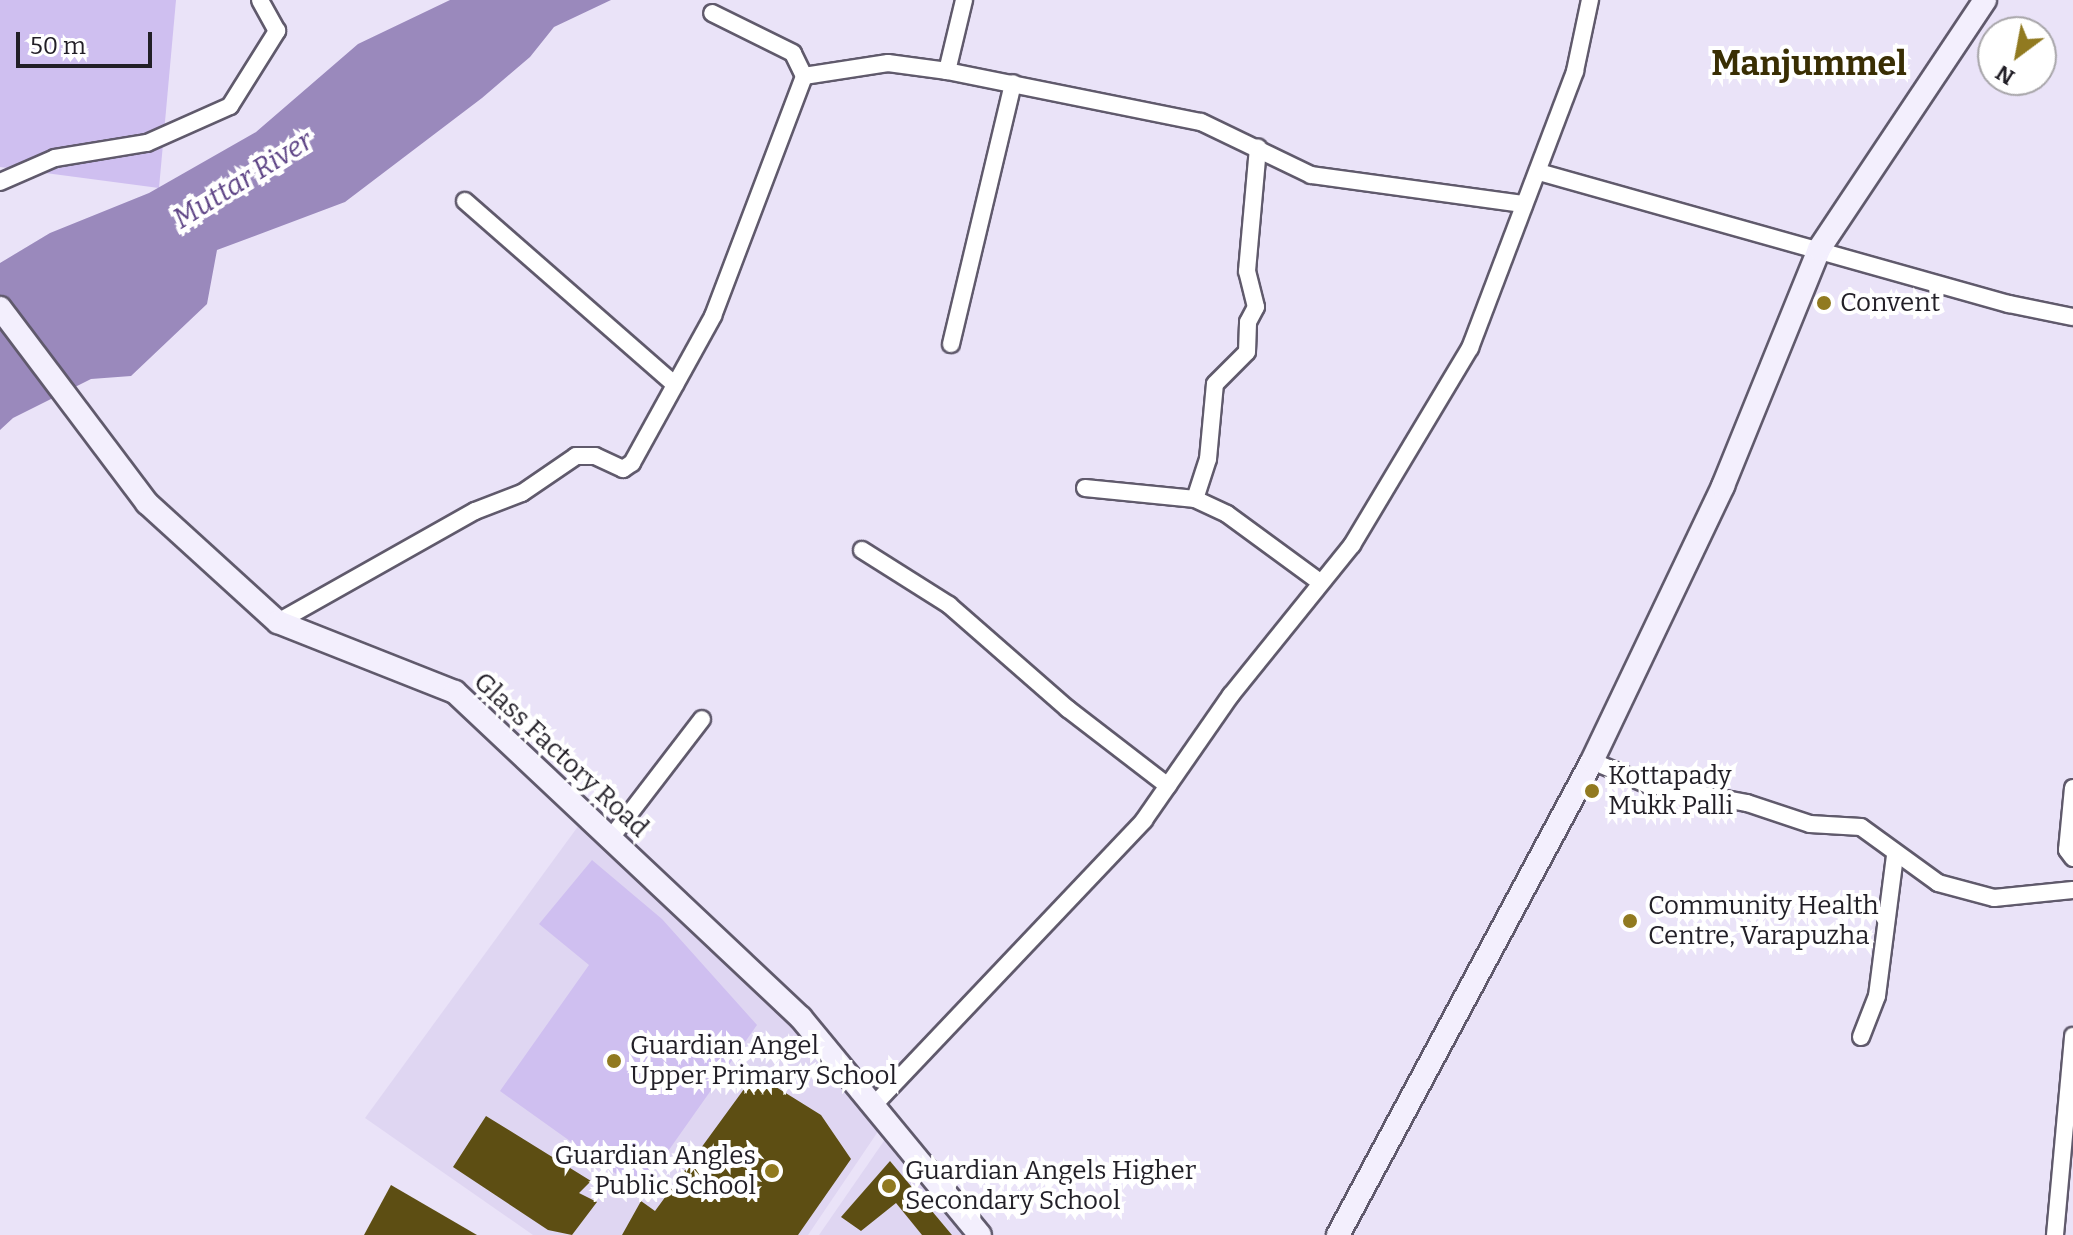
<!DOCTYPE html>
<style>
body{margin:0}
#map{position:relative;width:2073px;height:1235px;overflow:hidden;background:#eae3f8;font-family:Bitter,serif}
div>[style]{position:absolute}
.built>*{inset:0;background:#dfd6f2}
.green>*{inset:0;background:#cfbff0}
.water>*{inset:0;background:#9a89bc}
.building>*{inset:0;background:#5d4e13}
.roads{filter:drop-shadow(2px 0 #605a6c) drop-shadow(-2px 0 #605a6c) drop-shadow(0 2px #605a6c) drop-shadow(0 -2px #605a6c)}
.minor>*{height:16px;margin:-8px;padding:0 8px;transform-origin:8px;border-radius:8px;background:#fff}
.secondary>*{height:22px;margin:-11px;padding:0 11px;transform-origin:11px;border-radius:11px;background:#f3effd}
.dots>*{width:22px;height:22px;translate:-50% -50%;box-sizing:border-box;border:4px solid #fff;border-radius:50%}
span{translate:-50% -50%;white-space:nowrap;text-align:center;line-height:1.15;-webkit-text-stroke:8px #fff;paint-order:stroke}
.poi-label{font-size:26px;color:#221f27}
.left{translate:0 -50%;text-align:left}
.right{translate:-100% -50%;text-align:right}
.street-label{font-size:26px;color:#221f27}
.water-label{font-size:28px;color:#5d4385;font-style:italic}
.district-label{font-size:34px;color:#392e03;font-weight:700}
.north{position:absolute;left:1977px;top:16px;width:80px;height:80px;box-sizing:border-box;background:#fff;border:2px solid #a7a5a9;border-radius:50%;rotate:212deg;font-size:22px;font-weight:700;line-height:32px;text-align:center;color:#221f27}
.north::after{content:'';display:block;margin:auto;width:28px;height:36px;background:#917a20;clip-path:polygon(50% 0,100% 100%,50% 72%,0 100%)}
.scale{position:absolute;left:16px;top:32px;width:136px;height:36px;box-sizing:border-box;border:4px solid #221f27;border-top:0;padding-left:10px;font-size:24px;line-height:28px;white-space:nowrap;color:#221f27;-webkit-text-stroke:6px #fff;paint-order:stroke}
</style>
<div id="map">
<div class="built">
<i style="clip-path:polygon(579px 825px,776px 1005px,879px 1130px,808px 1235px,533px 1235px,365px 1118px)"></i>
<i style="clip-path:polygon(886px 1138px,964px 1235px,819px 1235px)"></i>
</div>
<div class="green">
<i style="clip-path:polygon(0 0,176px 0,159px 188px,0 167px)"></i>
<i style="clip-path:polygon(592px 860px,662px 919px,757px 1025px,640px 1191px,500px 1091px,589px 965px,539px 924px)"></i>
</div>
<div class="water">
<i style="clip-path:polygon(450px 0,611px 0,554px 27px,530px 57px,482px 98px,345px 202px,217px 250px,207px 304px,131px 376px,91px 379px,13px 418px,0 430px,0 263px,50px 233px,149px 193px,256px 132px,358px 44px)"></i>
</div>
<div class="building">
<i style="clip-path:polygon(755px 1074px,821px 1115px,851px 1159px,798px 1235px,622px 1235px,641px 1201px,655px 1211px)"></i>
<i style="clip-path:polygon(486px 1116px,591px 1181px,579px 1193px,597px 1202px,572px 1235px,548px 1230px,453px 1167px)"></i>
<i style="clip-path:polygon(890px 1161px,952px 1235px,922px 1235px,896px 1203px,861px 1231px,841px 1217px)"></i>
<i style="clip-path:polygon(391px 1185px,477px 1235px,364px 1235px)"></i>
</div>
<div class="roads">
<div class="minor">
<i style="left:947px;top:71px;width:73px;rotate:-76.5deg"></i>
<i style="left:804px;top:76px;width:85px;rotate:-8.8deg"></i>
<i style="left:888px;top:63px;width:60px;rotate:7.7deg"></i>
<i style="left:947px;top:71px;width:259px;rotate:11.4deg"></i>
<i style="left:1201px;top:122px;width:122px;rotate:25.7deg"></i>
<i style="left:1311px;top:175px;width:215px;rotate:7.8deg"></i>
<i style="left:1539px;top:172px;width:488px;rotate:15.7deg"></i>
<i style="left:2009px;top:304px;width:65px;rotate:11.5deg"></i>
<i style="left:0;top:182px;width:60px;rotate:-23.6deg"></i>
<i style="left:55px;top:158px;width:93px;rotate:-9.3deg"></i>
<i style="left:147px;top:143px;width:91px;rotate:-24deg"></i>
<i style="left:230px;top:106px;width:89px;rotate:-57.9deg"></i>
<i style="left:277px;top:31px;width:35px;rotate:-119deg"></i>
<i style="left:465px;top:201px;width:279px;rotate:41.2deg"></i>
<i style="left:951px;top:344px;width:268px;rotate:-76.6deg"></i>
<i style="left:1085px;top:488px;width:111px;rotate:5.7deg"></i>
<i style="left:1195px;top:499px;width:35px;rotate:25deg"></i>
<i style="left:1227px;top:514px;width:115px;rotate:36.2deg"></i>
<i style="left:1195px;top:499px;width:42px;rotate:-72deg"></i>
<i style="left:1208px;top:459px;width:75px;rotate:-84.7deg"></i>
<i style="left:1215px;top:384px;width:45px;rotate:-45deg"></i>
<i style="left:1247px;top:352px;width:30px;rotate:-88deg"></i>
<i style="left:1248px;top:322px;width:17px;rotate:-62deg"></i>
<i style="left:1256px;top:307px;width:37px;rotate:-104deg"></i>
<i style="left:1247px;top:271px;width:124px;rotate:-84.9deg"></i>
<i style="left:862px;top:550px;width:103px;rotate:32.3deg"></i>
<i style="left:949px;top:605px;width:158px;rotate:41.2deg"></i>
<i style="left:1068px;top:709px;width:126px;rotate:37.6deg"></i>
<i style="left:278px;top:622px;width:226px;rotate:-29.4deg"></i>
<i style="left:475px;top:511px;width:50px;rotate:-21deg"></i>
<i style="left:522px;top:493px;width:65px;rotate:-34.4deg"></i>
<i style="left:576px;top:456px;width:19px"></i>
<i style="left:595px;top:456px;width:31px;rotate:25deg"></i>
<i style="left:623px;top:469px;width:11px;rotate:-34deg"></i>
<i style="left:632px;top:463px;width:168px;rotate:-61.1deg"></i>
<i style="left:713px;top:316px;width:257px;rotate:-69.2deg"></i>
<i style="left:804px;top:76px;width:25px;rotate:-116deg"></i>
<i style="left:793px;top:53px;width:90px;rotate:-153.7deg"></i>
<i style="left:1592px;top:761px;width:59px;rotate:23.1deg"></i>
<i style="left:1646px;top:784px;width:103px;rotate:10.7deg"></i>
<i style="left:1747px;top:803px;width:66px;rotate:18.4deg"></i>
<i style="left:1810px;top:824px;width:51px;rotate:3.4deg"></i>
<i style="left:1861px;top:827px;width:95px;rotate:36deg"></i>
<i style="left:1938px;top:883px;width:58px;rotate:15deg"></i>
<i style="left:1994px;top:898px;width:79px;rotate:-5.8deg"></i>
<i style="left:2073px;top:788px;width:62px;rotate:95.5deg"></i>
<i style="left:2067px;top:850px;width:10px;rotate:53deg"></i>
<i style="left:610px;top:839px;width:151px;rotate:-52.5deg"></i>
<i style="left:1861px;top:1037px;width:44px;rotate:-68.7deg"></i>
<i style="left:1877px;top:996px;width:141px;rotate:-82.7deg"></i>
<i style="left:873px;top:1106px;width:394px;rotate:-46.5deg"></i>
<i style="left:1144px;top:820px;width:152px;rotate:-55.2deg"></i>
<i style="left:1231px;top:695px;width:193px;rotate:-51.1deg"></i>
<i style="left:1352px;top:545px;width:230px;rotate:-59.1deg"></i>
<i style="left:1470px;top:348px;width:296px;rotate:-69.2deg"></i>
<i style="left:1575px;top:71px;width:73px;rotate:-78.1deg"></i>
<i style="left:2055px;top:1235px;width:200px;rotate:-84.8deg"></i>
</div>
<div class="secondary">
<i style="left:0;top:308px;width:244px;rotate:53deg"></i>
<i style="left:147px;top:503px;width:177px;rotate:42.3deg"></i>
<i style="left:278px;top:622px;width:190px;rotate:21.6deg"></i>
<i style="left:455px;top:692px;width:475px;rotate:43.3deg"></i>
<i style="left:801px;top:1018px;width:281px;rotate:50.5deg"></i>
<i style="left:1338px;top:1235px;width:538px;rotate:-61.81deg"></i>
<i style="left:1592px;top:761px;width:305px;rotate:-64.5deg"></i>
<i style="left:1723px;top:486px;width:256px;rotate:-67.9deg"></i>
<i style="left:1819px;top:249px;width:299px;rotate:-56.3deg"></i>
</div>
</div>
<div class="dots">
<i style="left:1824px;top:303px;background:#917a20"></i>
<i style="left:1592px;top:791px;background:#917a20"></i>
<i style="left:1630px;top:921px;background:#917a20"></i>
<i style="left:614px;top:1061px;background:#917a20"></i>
<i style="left:772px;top:1171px;background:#917a20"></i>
<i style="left:889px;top:1186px;background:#917a20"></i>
</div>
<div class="poi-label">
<span class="left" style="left:1840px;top:303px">Convent</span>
<span class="left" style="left:1608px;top:791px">Kottapady<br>Mukk Palli</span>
<span class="left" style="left:1648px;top:921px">Community Health<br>Centre, Varapuzha</span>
<span class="left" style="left:630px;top:1061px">Guardian Angel<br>Upper Primary School</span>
<span class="right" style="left:756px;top:1171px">Guardian Angles<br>Public School</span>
<span class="left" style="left:905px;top:1186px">Guardian Angels Higher<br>Secondary School</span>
</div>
<div class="street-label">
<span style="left:561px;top:755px;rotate:43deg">Glass Factory Road</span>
</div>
<div class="water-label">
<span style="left:243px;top:180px;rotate:-32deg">Muttar River</span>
</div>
<div class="district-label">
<span style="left:1809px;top:64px">Manjummel</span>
</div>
<div class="north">N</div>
<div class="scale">50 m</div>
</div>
